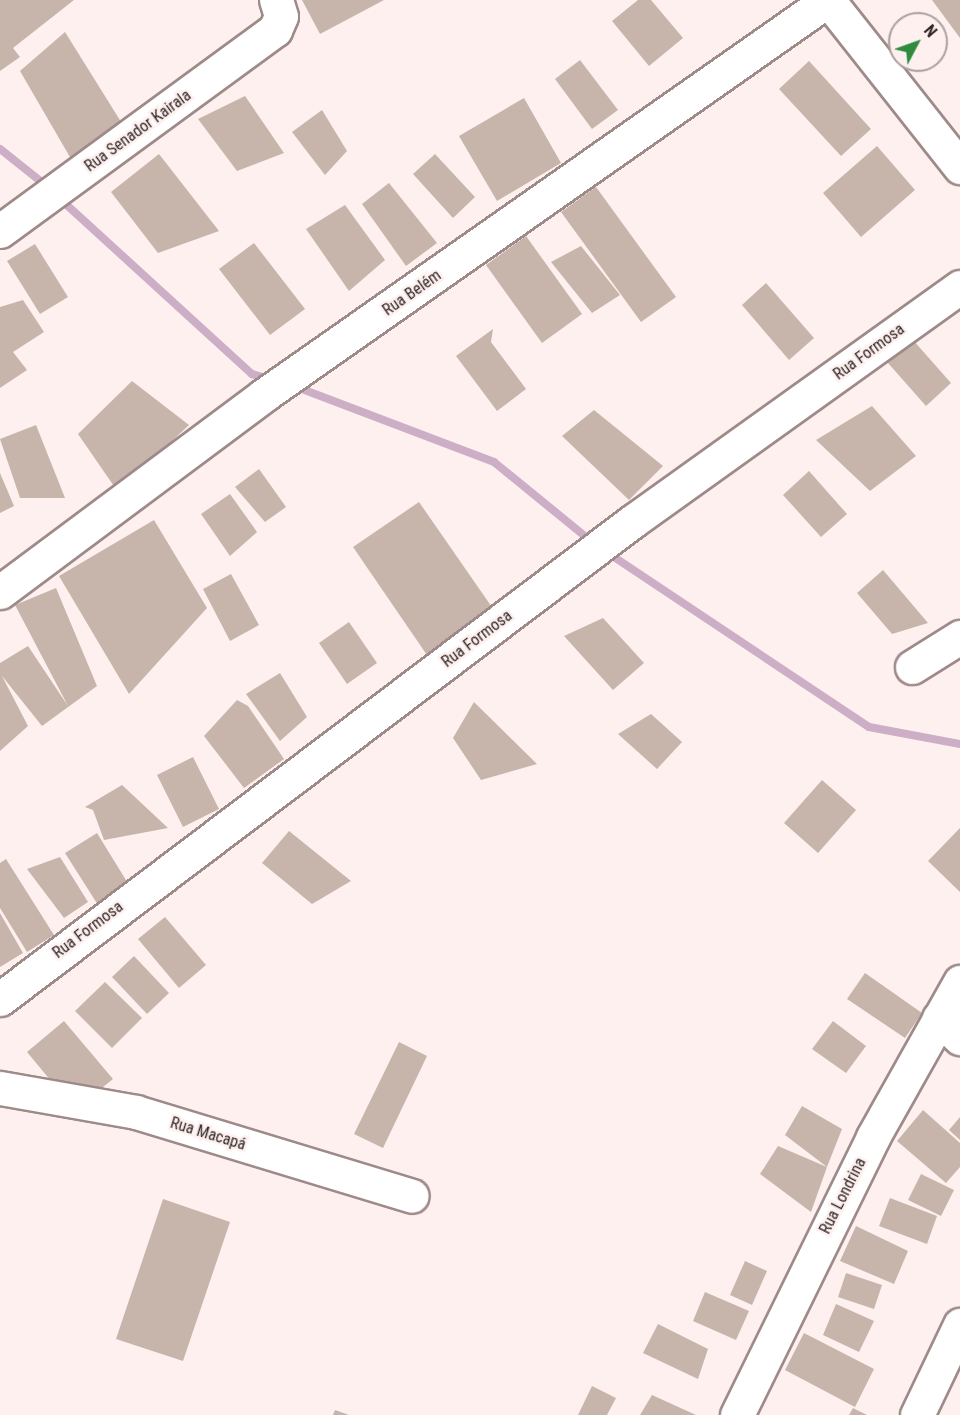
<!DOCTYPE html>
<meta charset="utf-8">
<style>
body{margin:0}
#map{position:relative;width:960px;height:1415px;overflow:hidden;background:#fdf0ef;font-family:"Roboto Condensed",sans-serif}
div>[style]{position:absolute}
.stream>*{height:8px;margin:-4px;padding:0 4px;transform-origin:4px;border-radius:4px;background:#ccaec6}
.building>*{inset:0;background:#c7b5ac}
.roads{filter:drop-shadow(2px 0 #9e8a89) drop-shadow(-2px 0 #9e8a89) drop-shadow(0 2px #9e8a89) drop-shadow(0 -2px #9e8a89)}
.street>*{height:33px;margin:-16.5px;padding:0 16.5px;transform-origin:16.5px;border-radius:16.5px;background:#fff}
span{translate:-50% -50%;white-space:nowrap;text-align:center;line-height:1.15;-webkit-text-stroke:5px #fdf0ef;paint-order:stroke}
.street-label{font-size:16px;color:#2f2726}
.north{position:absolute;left:888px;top:12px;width:60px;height:60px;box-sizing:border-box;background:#fdf0ef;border:2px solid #aba09f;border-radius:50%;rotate:49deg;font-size:16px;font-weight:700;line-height:24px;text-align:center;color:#2f2726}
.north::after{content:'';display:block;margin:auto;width:21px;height:27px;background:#2f8c3e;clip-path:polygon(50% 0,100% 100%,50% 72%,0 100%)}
</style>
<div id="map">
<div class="stream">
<i style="left:0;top:149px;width:63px;rotate:38.5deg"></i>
<i style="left:58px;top:197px;width:263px;rotate:42.4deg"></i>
<i style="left:252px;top:374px;width:22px;rotate:16deg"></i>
<i style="left:294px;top:386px;width:214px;rotate:20.8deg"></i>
<i style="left:494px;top:462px;width:127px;rotate:39.2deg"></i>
<i style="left:605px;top:551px;width:317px;rotate:33.7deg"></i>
<i style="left:869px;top:727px;width:93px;rotate:10.6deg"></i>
</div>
<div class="building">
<i style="clip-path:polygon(0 0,74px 0,13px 48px,20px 57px,0 71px)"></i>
<i style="clip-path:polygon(302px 0,384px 0,320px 34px)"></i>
<i style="clip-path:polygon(638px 0,651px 0,683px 38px,649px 66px,612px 21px)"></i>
<i style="clip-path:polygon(932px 0,960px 0,960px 38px)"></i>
<i style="clip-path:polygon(65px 32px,123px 125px,74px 164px,20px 71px)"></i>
<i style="clip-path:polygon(580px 60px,618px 110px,592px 129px,555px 79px)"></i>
<i style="clip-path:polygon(809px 61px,871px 129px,841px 156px,779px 89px)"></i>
<i style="clip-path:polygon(245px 96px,284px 153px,237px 171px,198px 119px)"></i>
<i style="clip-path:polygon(524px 98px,561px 163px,497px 201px,459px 136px)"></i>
<i style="clip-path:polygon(322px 110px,347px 151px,325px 175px,292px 132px)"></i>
<i style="clip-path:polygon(877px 146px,915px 190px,861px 237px,823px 193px)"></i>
<i style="clip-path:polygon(159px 154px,219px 231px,158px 253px,111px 192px)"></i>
<i style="clip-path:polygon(435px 154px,475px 197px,453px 218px,413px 174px)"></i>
<i style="clip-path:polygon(389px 183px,437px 243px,406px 266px,362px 204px)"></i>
<i style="clip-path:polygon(596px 187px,676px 297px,641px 322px,561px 212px)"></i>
<i style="clip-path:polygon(345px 205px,385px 260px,349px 291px,306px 229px)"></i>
<i style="clip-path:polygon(526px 236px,582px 314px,542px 343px,486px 265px)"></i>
<i style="clip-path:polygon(254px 243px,305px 309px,270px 335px,219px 269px)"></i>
<i style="clip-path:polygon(35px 244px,68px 297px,40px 314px,7px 261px)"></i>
<i style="clip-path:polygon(581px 246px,620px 295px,592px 313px,551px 262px)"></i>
<i style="clip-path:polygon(766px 283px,814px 338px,789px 360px,742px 305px)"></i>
<i style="clip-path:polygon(23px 300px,44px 332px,13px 352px,27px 370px,0 388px,0 307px)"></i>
<i style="clip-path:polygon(493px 329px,491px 342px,526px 389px,497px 411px,456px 356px)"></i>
<i style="clip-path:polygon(913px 340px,951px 383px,926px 406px,888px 363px)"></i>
<i style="clip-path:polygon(132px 381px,189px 425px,118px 492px,78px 434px)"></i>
<i style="clip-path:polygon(872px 406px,916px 456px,870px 491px,816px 440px)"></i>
<i style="clip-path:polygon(594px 410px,663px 466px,629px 500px,562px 436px)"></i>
<i style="clip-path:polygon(36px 425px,65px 498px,20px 498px,0 439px)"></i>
<i style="clip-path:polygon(259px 469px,286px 507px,265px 522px,235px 487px)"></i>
<i style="clip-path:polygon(809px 471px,847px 514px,821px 537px,783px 495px)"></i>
<i style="clip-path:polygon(0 473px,14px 506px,0 513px)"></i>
<i style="clip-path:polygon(230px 494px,257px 532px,230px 556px,201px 514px)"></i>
<i style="clip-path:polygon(419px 502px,496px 613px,429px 658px,353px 547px)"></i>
<i style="clip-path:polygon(154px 520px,207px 608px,129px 694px,59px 576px)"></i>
<i style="clip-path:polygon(883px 570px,928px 623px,892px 634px,857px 593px)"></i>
<i style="clip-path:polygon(231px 574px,259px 625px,230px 641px,203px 589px)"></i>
<i style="clip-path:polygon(56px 588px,97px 686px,42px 726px,2px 676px,28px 726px,0 751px,0 663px,28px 646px,68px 706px,15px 605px)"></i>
<i style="clip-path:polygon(603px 618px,644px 663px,613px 690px,564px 636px)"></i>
<i style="clip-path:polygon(349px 622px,377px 663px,347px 684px,319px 643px)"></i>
<i style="clip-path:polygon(280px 673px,307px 717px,280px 741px,246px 694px)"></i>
<i style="clip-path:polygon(237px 700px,248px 706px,284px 759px,244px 788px,204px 736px)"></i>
<i style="clip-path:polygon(474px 702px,537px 764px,481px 780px,453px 738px)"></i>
<i style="clip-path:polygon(651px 714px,682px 742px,657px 769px,618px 734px)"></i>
<i style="clip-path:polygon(193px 757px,219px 809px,183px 827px,157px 775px)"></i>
<i style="clip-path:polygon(822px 780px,856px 810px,818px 853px,784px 823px)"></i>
<i style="clip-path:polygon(122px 785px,168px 828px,104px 840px,93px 810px,85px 807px)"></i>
<i style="clip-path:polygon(960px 828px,960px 892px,928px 861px)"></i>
<i style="clip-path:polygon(289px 831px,351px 881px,312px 904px,262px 863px)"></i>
<i style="clip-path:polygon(97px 833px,129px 885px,98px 905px,65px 853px)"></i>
<i style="clip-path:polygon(60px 857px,88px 902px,64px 918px,27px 869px)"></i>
<i style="clip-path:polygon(6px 859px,54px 935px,27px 952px,0 908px,0 863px)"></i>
<i style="clip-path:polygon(0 913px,23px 953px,0 967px)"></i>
<i style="clip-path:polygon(165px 917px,206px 965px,179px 988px,138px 939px)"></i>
<i style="clip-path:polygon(134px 956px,169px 993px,147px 1014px,112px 977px)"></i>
<i style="clip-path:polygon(865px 973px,922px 1013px,905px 1038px,847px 999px)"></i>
<i style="clip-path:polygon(105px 982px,142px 1018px,112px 1048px,75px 1011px)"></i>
<i style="clip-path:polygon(64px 1021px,113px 1079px,93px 1095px,61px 1093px,27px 1052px)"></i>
<i style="clip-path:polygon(833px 1021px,866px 1046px,846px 1073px,812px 1049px)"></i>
<i style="clip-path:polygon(399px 1042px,427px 1056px,383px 1148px,354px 1134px)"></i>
<i style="clip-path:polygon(802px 1106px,842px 1129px,827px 1167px,785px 1135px)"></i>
<i style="clip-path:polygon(923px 1110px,960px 1143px,960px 1167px,946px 1183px,897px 1141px)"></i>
<i style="clip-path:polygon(960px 1117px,960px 1140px,949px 1130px)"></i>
<i style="clip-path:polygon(778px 1146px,827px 1167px,811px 1212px,760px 1174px)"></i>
<i style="clip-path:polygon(921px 1174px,954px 1190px,941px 1216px,908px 1200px)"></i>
<i style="clip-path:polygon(890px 1198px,937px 1216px,927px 1244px,879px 1226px)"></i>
<i style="clip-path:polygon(163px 1199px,230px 1222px,183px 1361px,116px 1339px)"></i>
<i style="clip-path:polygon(856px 1226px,908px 1251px,894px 1284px,840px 1261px)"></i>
<i style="clip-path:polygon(745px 1261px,767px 1271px,752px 1305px,730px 1295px)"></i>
<i style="clip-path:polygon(846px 1273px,882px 1285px,874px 1309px,838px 1297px)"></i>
<i style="clip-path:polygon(705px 1292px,749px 1311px,736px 1340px,693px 1321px)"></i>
<i style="clip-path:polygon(836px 1304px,874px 1321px,859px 1352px,823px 1335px)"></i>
<i style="clip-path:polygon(658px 1324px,708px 1349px,698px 1379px,643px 1353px)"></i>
<i style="clip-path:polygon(804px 1333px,874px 1369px,855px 1407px,785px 1370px)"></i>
<i style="clip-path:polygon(592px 1386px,616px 1398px,607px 1415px,578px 1415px)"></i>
<i style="clip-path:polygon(652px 1395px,696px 1415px,640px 1415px)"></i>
<i style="clip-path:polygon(853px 1408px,867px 1415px,849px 1415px)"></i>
<i style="clip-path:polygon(335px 1410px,349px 1415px,333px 1415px)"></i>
</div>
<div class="roads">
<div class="street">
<i style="left:0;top:231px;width:341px;rotate:-36.2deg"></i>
<i style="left:275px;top:30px;width:15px;rotate:-67deg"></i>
<i style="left:281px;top:16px;width:17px;rotate:-107deg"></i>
<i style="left:0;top:592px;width:329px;rotate:-36.7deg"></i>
<i style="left:264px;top:395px;width:689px;rotate:-35.01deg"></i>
<i style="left:828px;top:0;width:213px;rotate:51.7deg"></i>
<i style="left:912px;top:667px;width:57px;rotate:-32deg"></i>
<i style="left:0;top:999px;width:793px;rotate:-37.06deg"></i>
<i style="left:633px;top:521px;width:402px;rotate:-35.6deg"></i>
<i style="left:939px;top:1018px;width:29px;rotate:44deg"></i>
<i style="left:0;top:1088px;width:138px;rotate:10deg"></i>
<i style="left:136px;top:1112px;width:288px;rotate:16.9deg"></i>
<i style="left:737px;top:1415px;width:309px;rotate:-63.9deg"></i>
<i style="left:873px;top:1137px;width:178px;rotate:-60.7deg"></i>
<i style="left:917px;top:1415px;width:100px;rotate:-64.5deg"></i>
</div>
</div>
<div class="street-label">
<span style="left:138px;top:131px;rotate:-36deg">Rua Senador Kairala</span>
<span style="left:412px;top:293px;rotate:-35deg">Rua Belém</span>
<span style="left:869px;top:352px;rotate:-36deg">Rua Formosa</span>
<span style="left:477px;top:639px;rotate:-37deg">Rua Formosa</span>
<span style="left:88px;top:930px;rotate:-37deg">Rua Formosa</span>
<span style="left:208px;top:1134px;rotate:17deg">Rua Macapá</span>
<span style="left:843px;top:1196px;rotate:-63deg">Rua Londrina</span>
</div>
<div class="north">N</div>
</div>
